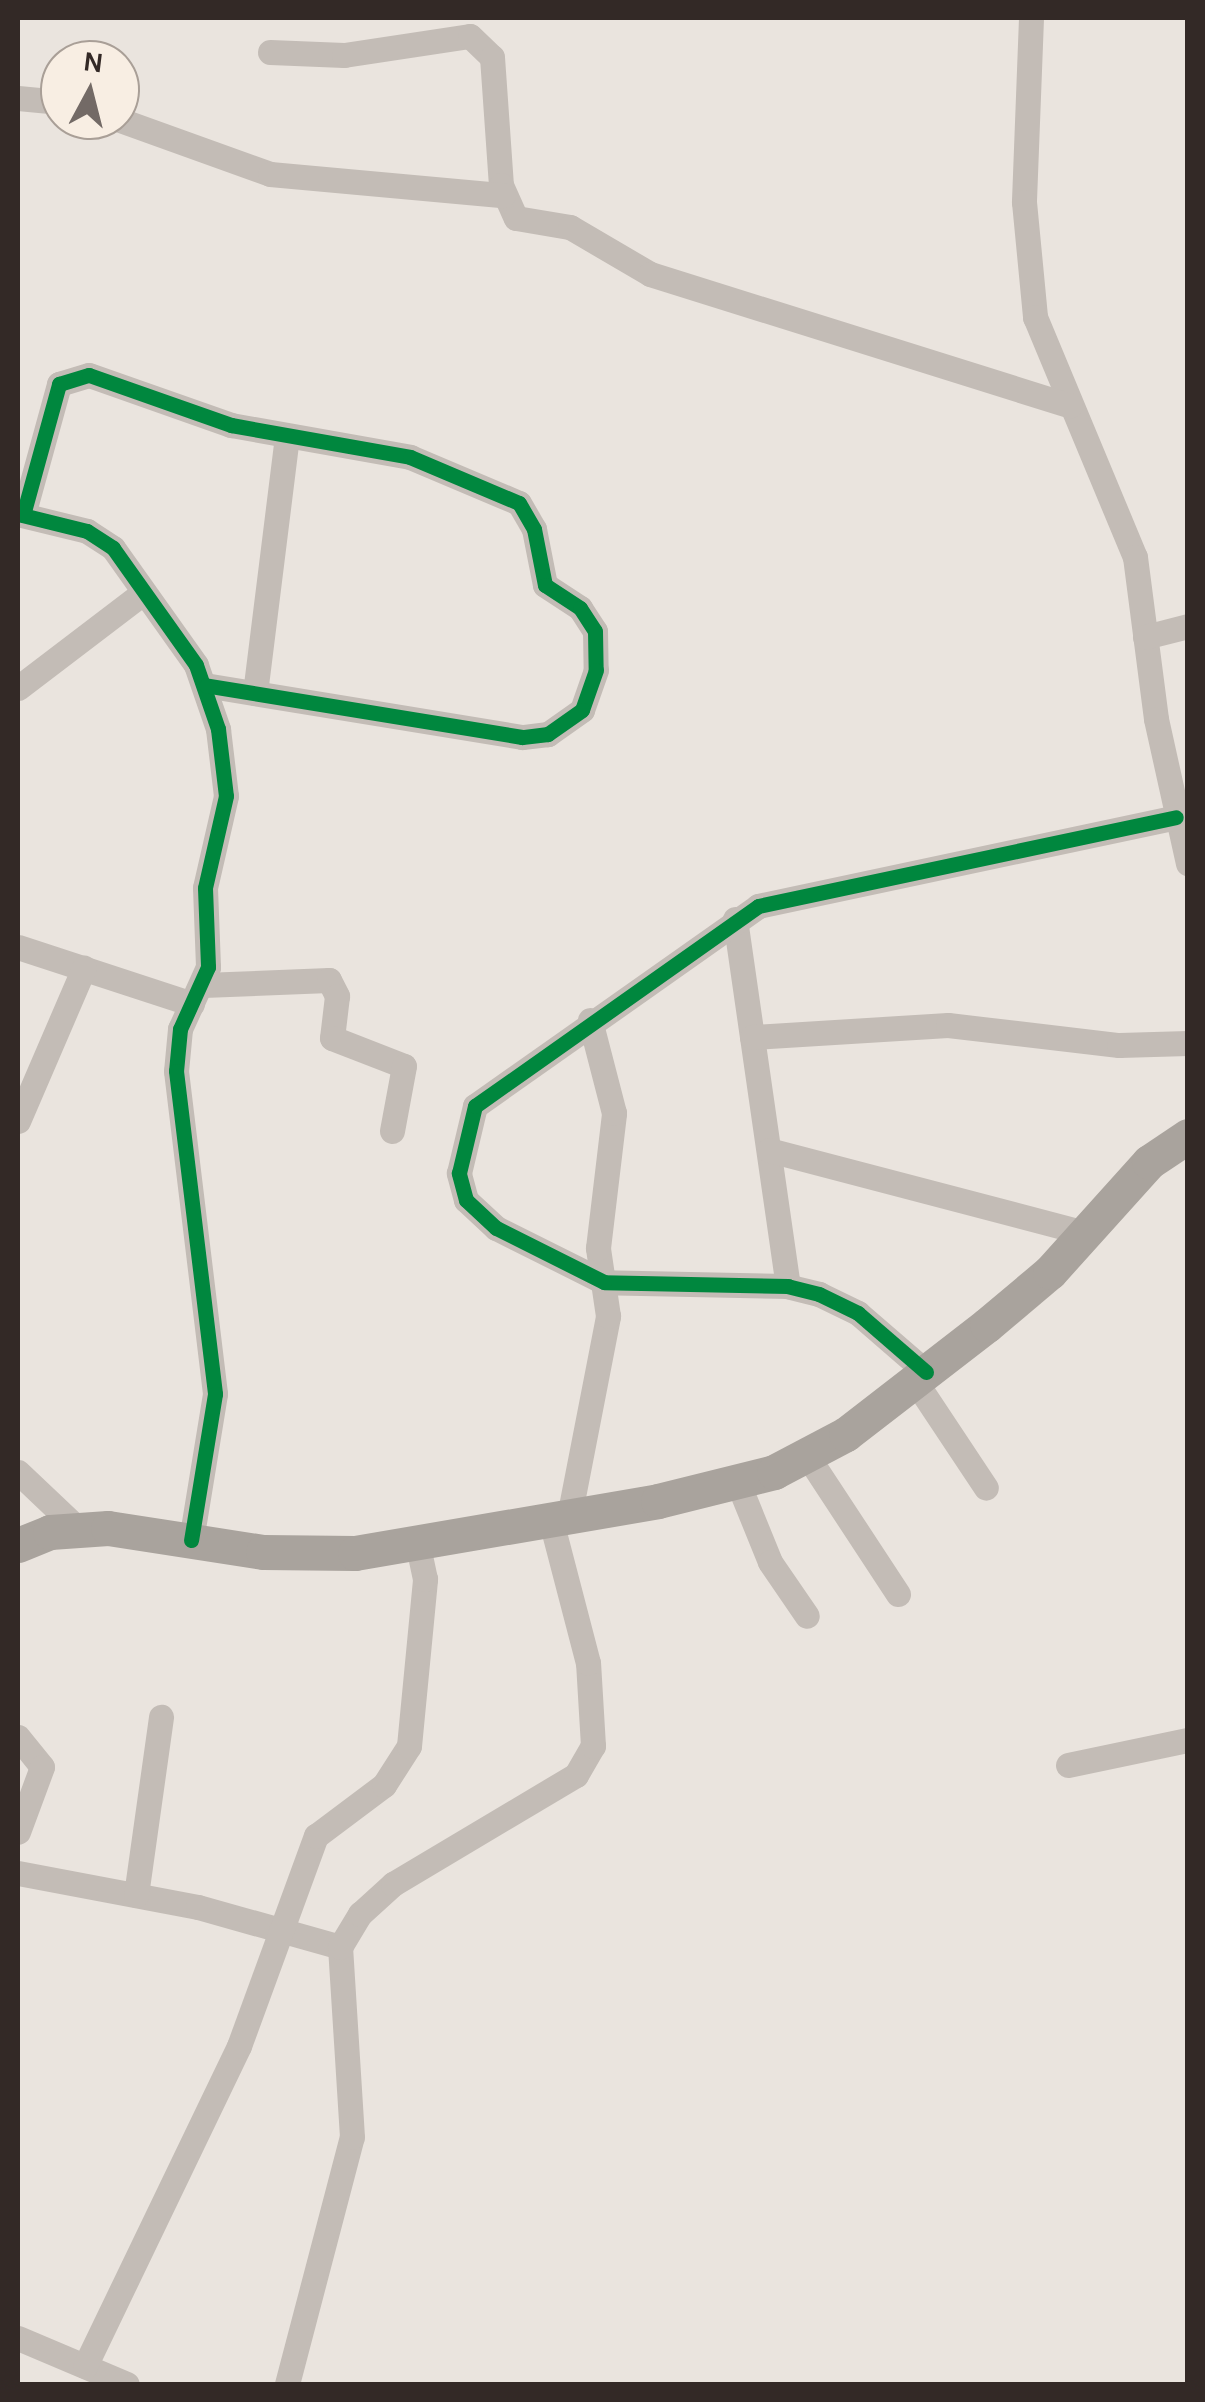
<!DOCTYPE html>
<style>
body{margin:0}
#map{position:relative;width:1205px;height:2402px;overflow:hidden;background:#eae4de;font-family:Karla,sans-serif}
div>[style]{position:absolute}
.minor>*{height:25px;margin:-12.5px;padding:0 12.5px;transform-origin:12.5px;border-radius:12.5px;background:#c3bcb6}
.highway>*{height:35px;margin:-17.5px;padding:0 17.5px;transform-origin:17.5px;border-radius:17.5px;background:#a9a39d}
.cycleway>*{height:15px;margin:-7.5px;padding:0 7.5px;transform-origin:7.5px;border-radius:7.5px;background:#00873e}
span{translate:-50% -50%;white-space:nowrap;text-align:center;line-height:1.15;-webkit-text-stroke:9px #f8eee3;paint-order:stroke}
.frame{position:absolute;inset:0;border:20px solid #332926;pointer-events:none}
.north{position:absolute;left:40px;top:40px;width:100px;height:100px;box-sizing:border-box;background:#f8eee3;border:2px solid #a99f97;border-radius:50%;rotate:7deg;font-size:28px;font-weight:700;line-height:40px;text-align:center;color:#332926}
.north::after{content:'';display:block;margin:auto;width:35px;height:45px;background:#736a66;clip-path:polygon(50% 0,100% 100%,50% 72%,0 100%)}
</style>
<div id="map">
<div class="minor">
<i style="left:1031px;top:18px;width:184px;rotate:92.2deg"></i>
<i style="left:1024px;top:202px;width:116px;rotate:84.5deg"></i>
<i style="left:1035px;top:317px;width:260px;rotate:67.4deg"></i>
<i style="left:1135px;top:557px;width:163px;rotate:82.6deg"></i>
<i style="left:1156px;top:719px;width:148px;rotate:77.5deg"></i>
<i style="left:270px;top:52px;width:74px;rotate:2.3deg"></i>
<i style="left:344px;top:55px;width:127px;rotate:-8.6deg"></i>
<i style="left:470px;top:36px;width:30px;rotate:44deg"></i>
<i style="left:492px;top:57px;width:128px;rotate:86deg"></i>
<i style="left:501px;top:185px;width:36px;rotate:66deg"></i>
<i style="left:516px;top:218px;width:55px;rotate:9.5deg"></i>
<i style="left:570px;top:227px;width:93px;rotate:30.4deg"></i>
<i style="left:650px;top:274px;width:440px;rotate:17.4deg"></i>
<i style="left:18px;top:98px;width:42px;rotate:5.4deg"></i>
<i style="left:120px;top:120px;width:159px;rotate:19.8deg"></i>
<i style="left:270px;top:174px;width:234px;rotate:5.2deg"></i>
<i style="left:18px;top:514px;width:71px;rotate:13.8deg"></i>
<i style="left:87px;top:531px;width:31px;rotate:33deg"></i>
<i style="left:113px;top:548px;width:143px;rotate:54.6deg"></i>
<i style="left:196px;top:665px;width:68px;rotate:71deg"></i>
<i style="left:218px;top:729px;width:67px;rotate:83.2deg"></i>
<i style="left:226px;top:796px;width:94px;rotate:102.9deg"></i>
<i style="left:205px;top:888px;width:79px;rotate:87.8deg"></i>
<i style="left:208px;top:967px;width:68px;rotate:114.3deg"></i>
<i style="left:180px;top:1029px;width:42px;rotate:95.4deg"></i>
<i style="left:176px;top:1071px;width:325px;rotate:83.1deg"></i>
<i style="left:215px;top:1394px;width:148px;rotate:99.3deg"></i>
<i style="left:23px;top:515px;width:136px;rotate:-74.6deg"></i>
<i style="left:59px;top:384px;width:31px;rotate:-17deg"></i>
<i style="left:89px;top:375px;width:151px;rotate:19.4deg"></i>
<i style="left:231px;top:425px;width:182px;rotate:10.1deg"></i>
<i style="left:410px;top:457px;width:118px;rotate:22.9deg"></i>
<i style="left:519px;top:503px;width:30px;rotate:60deg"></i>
<i style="left:534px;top:529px;width:57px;rotate:78.9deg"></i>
<i style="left:545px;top:585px;width:42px;rotate:33.3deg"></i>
<i style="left:580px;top:608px;width:27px;rotate:57deg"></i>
<i style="left:595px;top:631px;width:39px;rotate:89deg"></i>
<i style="left:596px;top:670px;width:42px;rotate:109.3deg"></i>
<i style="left:582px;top:710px;width:42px;rotate:144.8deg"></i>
<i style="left:548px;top:734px;width:26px;rotate:173deg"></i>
<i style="left:522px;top:737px;width:320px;rotate:-170.7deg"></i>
<i style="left:1145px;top:637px;width:44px;rotate:-14.3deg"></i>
<i style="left:18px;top:688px;width:158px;rotate:-37.3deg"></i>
<i style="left:255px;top:693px;width:259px;rotate:-82.9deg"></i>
<i style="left:735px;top:919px;width:371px;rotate:81.8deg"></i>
<i style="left:18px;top:947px;width:183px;rotate:18.1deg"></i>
<i style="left:203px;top:985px;width:126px;rotate:-2.3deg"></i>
<i style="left:329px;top:980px;width:18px;rotate:63deg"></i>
<i style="left:337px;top:996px;width:42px;rotate:96.8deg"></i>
<i style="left:332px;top:1038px;width:77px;rotate:21.3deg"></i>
<i style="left:404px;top:1066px;width:66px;rotate:100.5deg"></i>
<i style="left:752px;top:1037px;width:196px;rotate:-3.5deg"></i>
<i style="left:948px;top:1025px;width:172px;rotate:6.7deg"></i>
<i style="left:1119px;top:1045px;width:69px;rotate:-1.7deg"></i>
<i style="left:18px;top:1121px;width:167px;rotate:-66.7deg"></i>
<i style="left:769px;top:1150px;width:328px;rotate:14.7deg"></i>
<i style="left:926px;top:1372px;width:90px;rotate:-139.1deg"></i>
<i style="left:858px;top:1313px;width:43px;rotate:-154deg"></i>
<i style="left:819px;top:1294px;width:32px;rotate:-166deg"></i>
<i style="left:788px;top:1286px;width:184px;rotate:-178.8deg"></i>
<i style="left:604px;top:1282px;width:121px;rotate:-153.4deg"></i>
<i style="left:496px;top:1228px;width:41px;rotate:-137deg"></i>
<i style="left:466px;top:1200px;width:28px;rotate:-105deg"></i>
<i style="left:459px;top:1173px;width:69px;rotate:-76.6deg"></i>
<i style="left:475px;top:1106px;width:347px;rotate:-35.2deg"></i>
<i style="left:758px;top:906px;width:427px;rotate:-12deg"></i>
<i style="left:915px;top:1381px;width:128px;rotate:56.4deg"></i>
<i style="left:808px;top:1457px;width:164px;rotate:56.7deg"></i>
<i style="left:18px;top:1472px;width:83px;rotate:43.5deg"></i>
<i style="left:738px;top:1483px;width:85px;rotate:67.9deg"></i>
<i style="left:770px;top:1562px;width:65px;rotate:55.6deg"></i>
<i style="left:569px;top:1517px;width:205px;rotate:-79deg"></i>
<i style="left:608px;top:1316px;width:69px;rotate:-98.4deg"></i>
<i style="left:598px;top:1248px;width:136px;rotate:-83.2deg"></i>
<i style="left:614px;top:1113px;width:96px;rotate:-104.5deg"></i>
<i style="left:18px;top:1737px;width:38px;rotate:51deg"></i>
<i style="left:42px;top:1767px;width:69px;rotate:110.3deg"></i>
<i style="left:1068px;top:1765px;width:123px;rotate:-11.8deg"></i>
<i style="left:18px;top:1873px;width:183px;rotate:10.7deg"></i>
<i style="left:198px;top:1907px;width:148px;rotate:15.7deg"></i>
<i style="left:136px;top:1895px;width:180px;rotate:-82deg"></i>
<i style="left:18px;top:2338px;width:118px;rotate:22.9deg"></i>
<i style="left:85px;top:2366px;width:355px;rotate:-64.3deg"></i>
<i style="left:239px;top:2046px;width:224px;rotate:-69.9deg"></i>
<i style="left:316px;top:1836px;width:85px;rotate:-36.9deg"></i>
<i style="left:384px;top:1785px;width:46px;rotate:-57.3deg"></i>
<i style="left:409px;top:1746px;width:168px;rotate:-84.5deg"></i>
<i style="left:425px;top:1579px;width:35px;rotate:-102deg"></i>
<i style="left:287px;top:2384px;width:255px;rotate:-75.3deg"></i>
<i style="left:352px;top:2137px;width:190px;rotate:-93.6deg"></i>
<i style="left:340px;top:1947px;width:39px;rotate:-59deg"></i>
<i style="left:360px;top:1914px;width:45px;rotate:-42.3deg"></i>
<i style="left:393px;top:1884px;width:213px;rotate:-30.8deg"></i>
<i style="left:576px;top:1775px;width:34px;rotate:-60deg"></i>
<i style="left:593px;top:1746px;width:83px;rotate:-93.4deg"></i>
<i style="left:588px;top:1663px;width:147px;rotate:-104.6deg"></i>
</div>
<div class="highway">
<i style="left:18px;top:1545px;width:35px;rotate:-22deg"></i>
<i style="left:50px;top:1532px;width:58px;rotate:-3.9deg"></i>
<i style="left:108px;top:1528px;width:157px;rotate:8.8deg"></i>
<i style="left:263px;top:1552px;width:92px;rotate:0.6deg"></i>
<i style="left:355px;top:1553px;width:307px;rotate:-9.7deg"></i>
<i style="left:658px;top:1501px;width:120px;rotate:-14deg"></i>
<i style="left:774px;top:1472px;width:81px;rotate:-27.8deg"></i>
<i style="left:846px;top:1434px;width:178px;rotate:-37.7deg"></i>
<i style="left:987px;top:1325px;width:82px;rotate:-40.1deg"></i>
<i style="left:1050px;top:1272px;width:148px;rotate:-48deg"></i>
<i style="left:1149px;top:1162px;width:47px;rotate:-33.7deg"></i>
</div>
<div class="cycleway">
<i style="left:18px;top:514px;width:71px;rotate:13.8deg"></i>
<i style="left:87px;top:531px;width:31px;rotate:33deg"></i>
<i style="left:113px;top:548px;width:143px;rotate:54.6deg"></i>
<i style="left:196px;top:665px;width:68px;rotate:71deg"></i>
<i style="left:218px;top:729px;width:67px;rotate:83.2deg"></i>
<i style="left:226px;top:796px;width:94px;rotate:102.9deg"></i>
<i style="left:205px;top:888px;width:79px;rotate:87.8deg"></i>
<i style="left:208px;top:967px;width:68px;rotate:114.3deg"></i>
<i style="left:180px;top:1029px;width:42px;rotate:95.4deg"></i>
<i style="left:176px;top:1071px;width:325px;rotate:83.1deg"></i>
<i style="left:215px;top:1394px;width:148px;rotate:99.3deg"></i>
<i style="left:23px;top:515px;width:136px;rotate:-74.6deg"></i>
<i style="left:59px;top:384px;width:31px;rotate:-17deg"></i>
<i style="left:89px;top:375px;width:151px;rotate:19.4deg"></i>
<i style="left:231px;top:425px;width:182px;rotate:10.1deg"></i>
<i style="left:410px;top:457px;width:118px;rotate:22.9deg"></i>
<i style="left:519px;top:503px;width:30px;rotate:60deg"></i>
<i style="left:534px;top:529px;width:57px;rotate:78.9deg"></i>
<i style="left:545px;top:585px;width:42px;rotate:33.3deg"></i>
<i style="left:580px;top:608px;width:27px;rotate:57deg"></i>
<i style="left:595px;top:631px;width:39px;rotate:89deg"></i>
<i style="left:596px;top:670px;width:42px;rotate:109.3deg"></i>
<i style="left:582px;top:710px;width:42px;rotate:144.8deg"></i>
<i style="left:548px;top:734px;width:26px;rotate:173deg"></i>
<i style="left:522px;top:737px;width:320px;rotate:-170.7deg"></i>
<i style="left:926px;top:1372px;width:90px;rotate:-139.1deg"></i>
<i style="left:858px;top:1313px;width:43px;rotate:-154deg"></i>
<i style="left:819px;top:1294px;width:32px;rotate:-166deg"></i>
<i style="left:788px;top:1286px;width:184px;rotate:-178.8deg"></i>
<i style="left:604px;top:1282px;width:121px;rotate:-153.4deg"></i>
<i style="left:496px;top:1228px;width:41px;rotate:-137deg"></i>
<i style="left:466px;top:1200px;width:28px;rotate:-105deg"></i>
<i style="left:459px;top:1173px;width:69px;rotate:-76.6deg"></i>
<i style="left:475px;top:1106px;width:347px;rotate:-35.2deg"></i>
<i style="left:758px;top:906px;width:427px;rotate:-12deg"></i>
</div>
<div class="frame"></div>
<div class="north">N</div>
</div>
